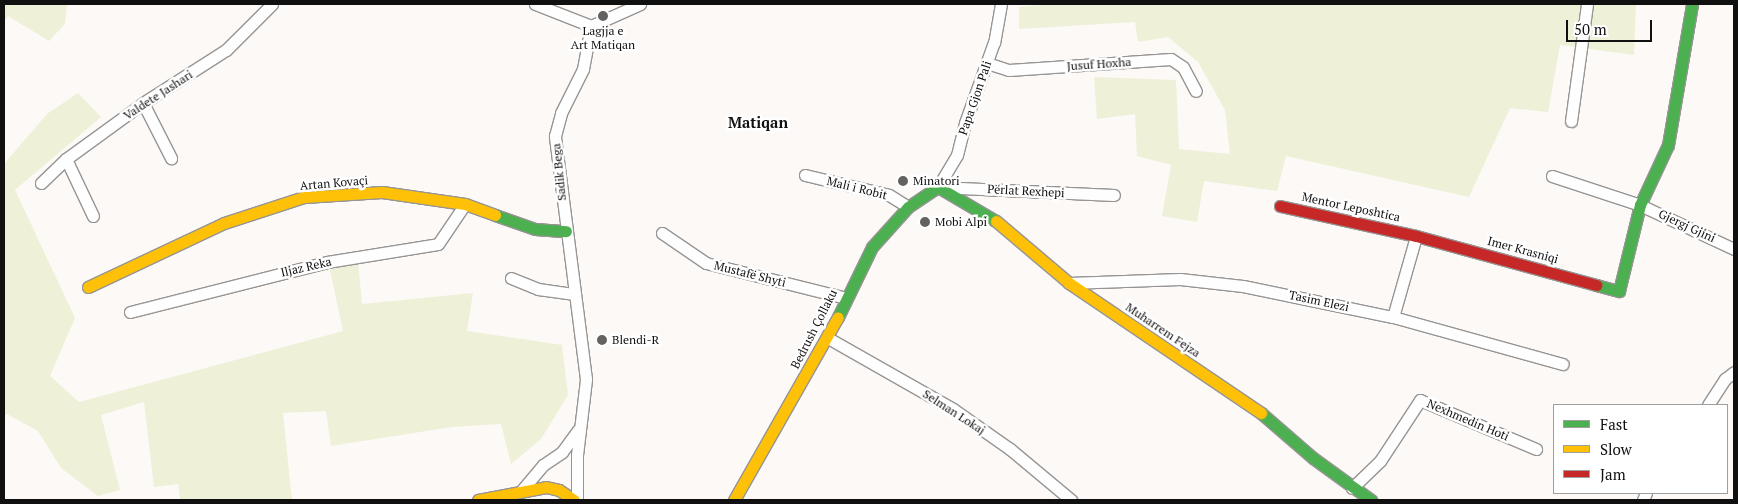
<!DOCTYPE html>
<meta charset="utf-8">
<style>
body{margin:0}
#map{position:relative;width:1738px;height:504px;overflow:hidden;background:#fcf9f7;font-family:"PT Serif",serif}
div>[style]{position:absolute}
.green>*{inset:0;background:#eef1d7}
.roads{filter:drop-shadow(1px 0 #969594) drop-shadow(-1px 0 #969594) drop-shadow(0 1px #969594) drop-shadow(0 -1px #969594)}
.street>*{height:11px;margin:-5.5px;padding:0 5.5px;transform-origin:5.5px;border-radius:5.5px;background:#fffefe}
.fast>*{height:11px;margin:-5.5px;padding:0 5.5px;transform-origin:5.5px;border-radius:5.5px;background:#4caf50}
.slow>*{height:11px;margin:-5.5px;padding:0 5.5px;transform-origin:5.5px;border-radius:5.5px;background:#ffc107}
.jam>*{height:11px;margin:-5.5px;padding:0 5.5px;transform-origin:5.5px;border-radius:5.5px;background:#c62828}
.dots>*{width:14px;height:14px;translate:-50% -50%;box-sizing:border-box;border:2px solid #fff;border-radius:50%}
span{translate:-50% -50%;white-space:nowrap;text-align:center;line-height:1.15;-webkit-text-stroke:5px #fff;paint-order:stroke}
.poi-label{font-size:12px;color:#101010}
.left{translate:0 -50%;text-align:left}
.street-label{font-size:12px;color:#101010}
.quarter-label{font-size:15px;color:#101010;font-weight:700}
.frame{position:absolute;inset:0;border:5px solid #101010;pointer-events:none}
.legend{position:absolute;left:1553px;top:404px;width:175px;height:90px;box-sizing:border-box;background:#fff;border:1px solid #9f9f9f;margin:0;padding:6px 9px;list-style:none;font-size:15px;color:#101010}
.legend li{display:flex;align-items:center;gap:10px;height:25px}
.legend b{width:25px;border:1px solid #9f9f9f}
.scale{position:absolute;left:1566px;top:20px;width:86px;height:22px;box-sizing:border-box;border:2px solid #101010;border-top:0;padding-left:6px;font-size:15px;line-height:18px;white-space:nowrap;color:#101010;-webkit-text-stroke:4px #fff;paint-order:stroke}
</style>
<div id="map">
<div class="green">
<i style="clip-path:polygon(4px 4px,67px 4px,65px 24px,49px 41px,8px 16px,4px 22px)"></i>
<i style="clip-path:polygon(1052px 4px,1636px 4px,1634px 55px,1560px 45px,1548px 112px,1510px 108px,1469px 197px,1286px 156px,1277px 191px,1204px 181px,1197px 222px,1162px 216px,1171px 165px,1137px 156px,1135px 114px,1097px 119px,1094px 77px,1176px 80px,1179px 149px,1230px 154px,1225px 110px,1198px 62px,1168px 37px,1138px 42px,1135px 22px,1019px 29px,1019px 7px)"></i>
<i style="clip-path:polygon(78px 93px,101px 117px,15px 190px,75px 318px,50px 376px,79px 402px,343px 331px,330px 270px,358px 262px,362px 304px,473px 293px,467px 331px,562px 345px,568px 395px,541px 439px,511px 464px,501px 424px,452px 427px,331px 446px,326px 411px,283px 413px,292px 500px,180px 500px,178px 484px,154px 487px,144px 402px,101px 415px,120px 490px,98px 496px,61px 468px,38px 431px,7px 414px,4px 416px,4px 164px,47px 114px)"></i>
</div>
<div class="roads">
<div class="street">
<i style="left:535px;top:4px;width:60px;rotate:21.4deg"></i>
<i style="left:591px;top:26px;width:54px;rotate:-24.2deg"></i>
<i style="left:1001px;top:4px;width:39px;rotate:100deg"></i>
<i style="left:994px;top:42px;width:86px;rotate:109.7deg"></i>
<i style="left:965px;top:123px;width:33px;rotate:104deg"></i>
<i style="left:957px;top:155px;width:37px;rotate:121deg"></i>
<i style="left:938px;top:187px;width:176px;rotate:2.6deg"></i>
<i style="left:987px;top:63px;width:23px;rotate:18deg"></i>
<i style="left:1009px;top:70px;width:162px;rotate:-3.9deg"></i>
<i style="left:1171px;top:59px;width:14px;rotate:34deg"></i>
<i style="left:1183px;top:67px;width:27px;rotate:62deg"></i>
<i style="left:143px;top:103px;width:62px;rotate:63deg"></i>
<i style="left:1571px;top:121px;width:118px;rotate:-82.2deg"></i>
<i style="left:66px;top:159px;width:63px;rotate:64.7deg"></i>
<i style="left:805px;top:175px;width:86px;rotate:13.4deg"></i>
<i style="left:889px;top:195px;width:22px;rotate:32deg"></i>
<i style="left:1552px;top:176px;width:93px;rotate:18.2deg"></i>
<i style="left:1640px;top:205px;width:104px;rotate:25.1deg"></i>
<i style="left:41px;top:183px;width:35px;rotate:-44deg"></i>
<i style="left:66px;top:159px;width:95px;rotate:-36deg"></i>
<i style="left:143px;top:103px;width:98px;rotate:-32.6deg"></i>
<i style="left:226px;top:50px;width:65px;rotate:-45deg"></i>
<i style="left:662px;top:233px;width:53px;rotate:34.3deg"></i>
<i style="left:706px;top:263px;width:144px;rotate:14deg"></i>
<i style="left:511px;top:278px;width:29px;rotate:22deg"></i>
<i style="left:538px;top:289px;width:37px;rotate:8deg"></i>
<i style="left:1069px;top:283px;width:111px;rotate:-2.1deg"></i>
<i style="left:1180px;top:279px;width:63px;rotate:6.3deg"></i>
<i style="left:1243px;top:286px;width:153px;rotate:11.7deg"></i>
<i style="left:1393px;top:317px;width:176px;rotate:15.5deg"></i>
<i style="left:130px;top:312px;width:203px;rotate:-14.2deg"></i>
<i style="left:327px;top:262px;width:112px;rotate:-9.2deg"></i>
<i style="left:438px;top:244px;width:48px;rotate:-56deg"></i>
<i style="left:1393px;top:317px;width:84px;rotate:-74.1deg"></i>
<i style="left:828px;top:338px;width:144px;rotate:29.6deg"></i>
<i style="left:953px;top:409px;width:70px;rotate:35.1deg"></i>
<i style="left:1010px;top:449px;width:80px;rotate:39.9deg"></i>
<i style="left:1708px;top:405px;width:31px;rotate:-57deg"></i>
<i style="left:1725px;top:379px;width:11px;rotate:-38deg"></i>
<i style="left:1352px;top:488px;width:39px;rotate:-44deg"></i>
<i style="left:1380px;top:461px;width:73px;rotate:-56.7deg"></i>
<i style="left:1420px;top:400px;width:126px;rotate:22.9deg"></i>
<i style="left:522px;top:490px;width:33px;rotate:-50deg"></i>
<i style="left:543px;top:465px;width:23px;rotate:-34deg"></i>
<i style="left:562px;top:452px;width:27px;rotate:-54deg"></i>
<i style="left:577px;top:500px;width:45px;rotate:-90deg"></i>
<i style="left:577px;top:455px;width:77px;rotate:-83.2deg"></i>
<i style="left:586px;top:379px;width:245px;rotate:-97.3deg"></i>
<i style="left:555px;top:136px;width:24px;rotate:-75deg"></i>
<i style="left:561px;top:113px;width:49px;rotate:-63.4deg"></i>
<i style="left:583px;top:69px;width:44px;rotate:-79.5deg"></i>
<i style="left:1643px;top:500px;width:8px;rotate:-67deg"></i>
</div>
<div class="fast">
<i style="left:495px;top:215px;width:42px;rotate:19.3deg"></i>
<i style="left:535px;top:229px;width:31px;rotate:4deg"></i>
<i style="left:1596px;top:285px;width:24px;rotate:15deg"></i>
<i style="left:1619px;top:291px;width:89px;rotate:-76.3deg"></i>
<i style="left:1640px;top:205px;width:66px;rotate:-65deg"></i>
<i style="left:1668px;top:145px;width:143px;rotate:-80.3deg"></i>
<i style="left:838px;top:317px;width:78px;rotate:-64.1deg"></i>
<i style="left:872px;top:247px;width:54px;rotate:-48deg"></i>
<i style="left:908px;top:207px;width:36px;rotate:-34deg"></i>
<i style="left:938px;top:187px;width:67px;rotate:30.4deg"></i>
<i style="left:1261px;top:413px;width:69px;rotate:40.9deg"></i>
<i style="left:1313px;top:458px;width:72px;rotate:35.9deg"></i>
</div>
<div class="slow">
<i style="left:996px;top:221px;width:96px;rotate:40.3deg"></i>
<i style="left:1069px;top:283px;width:232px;rotate:34.1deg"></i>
<i style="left:88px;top:287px;width:150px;rotate:-25.2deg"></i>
<i style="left:224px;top:223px;width:84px;rotate:-18deg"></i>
<i style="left:304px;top:197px;width:78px;rotate:-3.7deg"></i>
<i style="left:382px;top:192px;width:84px;rotate:8.2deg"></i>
<i style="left:465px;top:204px;width:32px;rotate:20deg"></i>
<i style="left:478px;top:500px;width:69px;rotate:-10.8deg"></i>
<i style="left:546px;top:487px;width:13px;rotate:13deg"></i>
<i style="left:559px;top:490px;width:18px;rotate:34deg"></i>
<i style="left:734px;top:500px;width:210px;rotate:-60.4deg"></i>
</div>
<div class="jam">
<i style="left:1280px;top:206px;width:139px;rotate:12.4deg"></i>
<i style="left:1416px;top:236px;width:187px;rotate:15.2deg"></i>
</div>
</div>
<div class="dots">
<i style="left:603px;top:16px;background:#636261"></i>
<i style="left:903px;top:181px;background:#636261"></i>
<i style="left:925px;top:222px;background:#636261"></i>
<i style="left:602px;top:340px;background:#636261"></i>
</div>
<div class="poi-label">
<span style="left:603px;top:38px">Lagjja e<br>Art Matiqan</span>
<span class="left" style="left:913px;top:181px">Minatori</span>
<span class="left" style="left:935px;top:222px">Mobi Alpi</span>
<span class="left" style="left:612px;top:340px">Blendi-R</span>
</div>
<div class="street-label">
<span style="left:1099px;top:64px;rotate:-4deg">Jusuf Hoxha</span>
<span style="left:158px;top:95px;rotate:-33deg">Valdete Jashari</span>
<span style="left:975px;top:98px;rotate:-71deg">Papa Gjon Pali</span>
<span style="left:559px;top:172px;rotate:-96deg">Sadik Bega</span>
<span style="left:334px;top:183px;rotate:-5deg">Artan Kovaçi</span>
<span style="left:857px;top:188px;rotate:14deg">Mali i Robit</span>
<span style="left:1026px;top:191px;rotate:3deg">Përlat Rexhepi</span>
<span style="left:1351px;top:207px;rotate:12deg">Mentor Leposhtica</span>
<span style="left:1687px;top:226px;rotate:25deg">Gjergj Gjini</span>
<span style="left:1523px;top:250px;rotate:15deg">Imer Krasniqi</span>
<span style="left:306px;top:267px;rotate:-13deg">Iljaz Reka</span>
<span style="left:750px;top:274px;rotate:14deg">Mustafë Shyti</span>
<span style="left:1319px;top:301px;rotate:12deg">Tasim Elezi</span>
<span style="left:814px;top:329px;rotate:-63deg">Bedrush Çollaku</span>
<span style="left:1163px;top:330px;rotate:34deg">Muharrem Fejza</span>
<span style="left:954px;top:412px;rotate:33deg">Selman Lokaj</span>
<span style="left:1468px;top:420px;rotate:23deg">Nexhmedin Hoti</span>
</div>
<div class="quarter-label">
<span style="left:758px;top:123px">Matiqan</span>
</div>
<div class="frame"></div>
<ul class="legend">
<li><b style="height:6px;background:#4caf50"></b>Fast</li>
<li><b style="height:6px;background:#ffc107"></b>Slow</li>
<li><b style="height:6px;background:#c62828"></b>Jam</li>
</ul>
<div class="scale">50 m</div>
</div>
